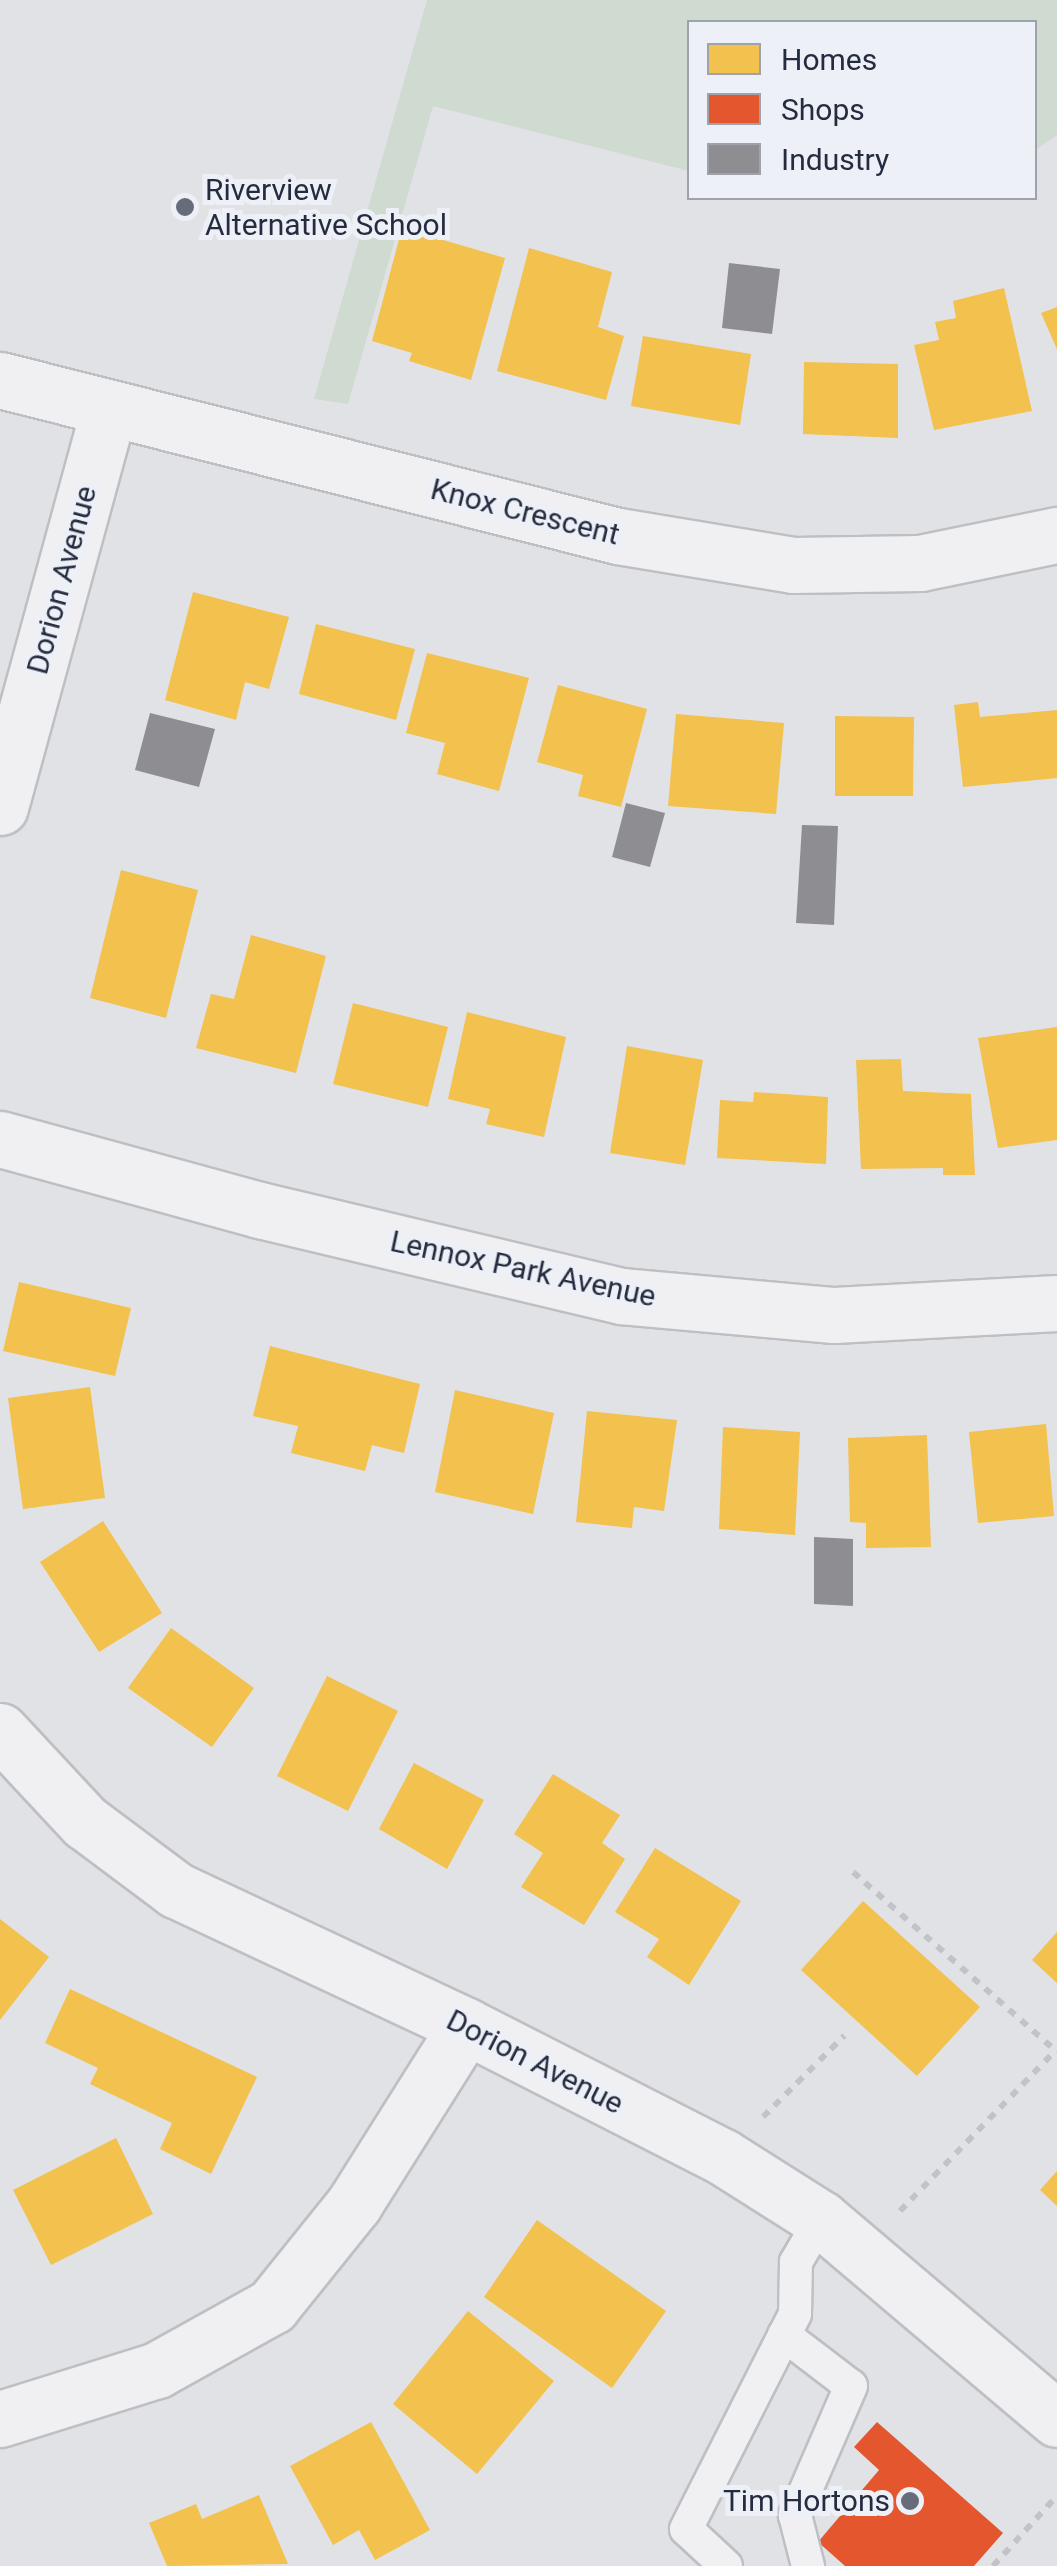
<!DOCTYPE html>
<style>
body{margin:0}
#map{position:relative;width:1057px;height:2566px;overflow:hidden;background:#e1e2e6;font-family:Roboto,sans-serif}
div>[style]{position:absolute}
.green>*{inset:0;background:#cfdad0}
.homes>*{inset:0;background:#f2c14e}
.shops>*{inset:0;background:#e4572e}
.industry>*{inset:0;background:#8d8d92}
.path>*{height:6px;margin-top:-3px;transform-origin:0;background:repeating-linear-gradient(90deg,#c2c3c9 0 8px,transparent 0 16px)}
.roads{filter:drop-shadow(2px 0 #bebfc4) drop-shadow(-2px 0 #bebfc4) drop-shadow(0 2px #bebfc4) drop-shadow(0 -2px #bebfc4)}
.service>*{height:32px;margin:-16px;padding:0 16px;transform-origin:16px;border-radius:16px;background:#f0f0f3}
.minor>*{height:55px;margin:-27.5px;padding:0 27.5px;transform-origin:27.5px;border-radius:27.5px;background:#f0f0f3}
.dots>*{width:28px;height:28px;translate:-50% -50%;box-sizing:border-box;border:5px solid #edf0f6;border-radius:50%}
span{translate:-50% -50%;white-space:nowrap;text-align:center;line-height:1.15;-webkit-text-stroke:10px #edf0f6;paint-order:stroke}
.poi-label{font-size:30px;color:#262c40}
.left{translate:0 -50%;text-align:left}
.right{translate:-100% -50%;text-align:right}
.street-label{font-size:30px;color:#262c40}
.legend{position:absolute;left:687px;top:20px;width:350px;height:180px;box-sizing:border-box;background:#edf0f6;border:2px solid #9da2ad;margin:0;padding:12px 18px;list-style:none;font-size:30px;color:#262c40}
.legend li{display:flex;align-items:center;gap:20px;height:50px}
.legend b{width:50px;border:2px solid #9da2ad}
</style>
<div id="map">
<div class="green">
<i style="clip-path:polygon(427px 0,1057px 0,1057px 135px,1035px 150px,1034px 22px,690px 22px,689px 171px,433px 106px,348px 404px,314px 399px)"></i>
</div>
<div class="homes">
<i style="clip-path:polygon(402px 228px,505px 258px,471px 380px,409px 361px,412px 353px,372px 341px)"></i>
<i style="clip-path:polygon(529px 248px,612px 272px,598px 327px,624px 336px,606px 400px,497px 371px)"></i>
<i style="clip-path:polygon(1004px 288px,1032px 411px,934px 430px,914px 345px,939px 340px,935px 322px,956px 318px,953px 301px)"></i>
<i style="clip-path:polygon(1057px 307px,1057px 349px,1041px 313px)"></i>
<i style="clip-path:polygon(643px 336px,751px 354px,740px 425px,631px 406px)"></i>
<i style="clip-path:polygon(804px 362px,898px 364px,898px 438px,803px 434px)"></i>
<i style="clip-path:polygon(193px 592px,289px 617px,269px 689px,245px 682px,236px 720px,165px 700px)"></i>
<i style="clip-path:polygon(316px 624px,415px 649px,396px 720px,299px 694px)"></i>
<i style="clip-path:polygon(427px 653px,529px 678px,499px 791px,437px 774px,445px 743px,406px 733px)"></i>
<i style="clip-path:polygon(558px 685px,647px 709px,621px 807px,578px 796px,583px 775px,537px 762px)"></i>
<i style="clip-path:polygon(978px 702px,980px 717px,1057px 710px,1057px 778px,963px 787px,954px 705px)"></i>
<i style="clip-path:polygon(676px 714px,784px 723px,776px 814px,668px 806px)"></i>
<i style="clip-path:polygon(835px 716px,914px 717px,913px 796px,835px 796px)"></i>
<i style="clip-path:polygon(121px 870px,198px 890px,166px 1018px,90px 998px)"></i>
<i style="clip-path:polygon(251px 935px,326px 956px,296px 1073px,196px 1048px,211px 994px,234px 999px)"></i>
<i style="clip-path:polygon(353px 1003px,448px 1027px,428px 1107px,333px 1084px)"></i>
<i style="clip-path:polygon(467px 1012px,566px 1037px,544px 1137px,486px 1124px,490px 1109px,448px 1099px)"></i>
<i style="clip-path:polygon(1057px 1027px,1057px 1140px,998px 1148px,978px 1038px)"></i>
<i style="clip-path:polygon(627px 1046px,703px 1060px,685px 1165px,610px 1153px)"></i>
<i style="clip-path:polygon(901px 1059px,903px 1091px,971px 1094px,975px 1175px,943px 1175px,943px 1168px,861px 1169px,856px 1060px)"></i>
<i style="clip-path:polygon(754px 1092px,828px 1097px,826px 1164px,717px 1158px,720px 1100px,753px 1102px)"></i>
<i style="clip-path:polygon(19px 1282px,131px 1308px,115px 1376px,3px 1351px)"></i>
<i style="clip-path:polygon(270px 1346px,420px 1384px,404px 1453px,372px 1445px,365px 1471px,291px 1453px,298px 1426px,253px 1416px)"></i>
<i style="clip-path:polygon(90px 1387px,105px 1498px,23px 1509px,8px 1398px)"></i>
<i style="clip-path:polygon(455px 1390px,554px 1413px,533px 1514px,435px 1492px)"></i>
<i style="clip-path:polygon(587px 1411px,677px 1420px,664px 1511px,634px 1507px,632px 1528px,576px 1522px)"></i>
<i style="clip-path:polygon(1046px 1424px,1054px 1516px,978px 1523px,969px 1432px)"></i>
<i style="clip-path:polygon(723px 1427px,800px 1432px,795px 1535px,719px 1529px)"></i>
<i style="clip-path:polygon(927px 1435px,931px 1547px,866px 1548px,866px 1523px,850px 1522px,848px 1438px)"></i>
<i style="clip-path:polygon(103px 1521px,162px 1613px,99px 1652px,40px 1562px)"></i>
<i style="clip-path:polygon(171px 1628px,254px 1688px,212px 1747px,128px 1688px)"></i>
<i style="clip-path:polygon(327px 1676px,398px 1711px,348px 1811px,277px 1776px)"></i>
<i style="clip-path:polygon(414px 1763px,484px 1800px,447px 1869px,379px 1829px)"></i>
<i style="clip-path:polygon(553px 1774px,620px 1815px,602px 1843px,625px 1859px,584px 1925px,521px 1887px,543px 1853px,514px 1834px)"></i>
<i style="clip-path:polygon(655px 1848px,741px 1901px,689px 1985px,647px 1957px,659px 1939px,615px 1912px)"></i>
<i style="clip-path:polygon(863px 1901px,980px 2007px,917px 2076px,801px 1970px)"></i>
<i style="clip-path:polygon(0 1919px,49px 1957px,0 2020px)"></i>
<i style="clip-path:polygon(1057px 1932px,1057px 1983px,1032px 1960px)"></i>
<i style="clip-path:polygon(70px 1989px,257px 2077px,211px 2174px,160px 2149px,172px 2123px,90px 2084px,98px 2068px,45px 2043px)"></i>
<i style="clip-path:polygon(116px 2138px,153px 2214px,51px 2265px,13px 2190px)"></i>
<i style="clip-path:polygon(1057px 2171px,1057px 2206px,1040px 2190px)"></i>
<i style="clip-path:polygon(537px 2220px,666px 2311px,612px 2388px,484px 2297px)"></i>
<i style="clip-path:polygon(468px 2311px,554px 2381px,477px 2474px,393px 2404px)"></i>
<i style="clip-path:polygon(371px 2422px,430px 2530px,375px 2560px,359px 2530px,333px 2545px,290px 2466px)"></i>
<i style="clip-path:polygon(259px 2495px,288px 2564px,167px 2566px,149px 2523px,196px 2504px,202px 2519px)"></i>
</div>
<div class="shops">
<i style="clip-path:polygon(877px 2422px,1003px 2533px,974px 2566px,845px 2566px,818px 2542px,879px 2470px,854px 2447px)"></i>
</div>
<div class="industry">
<i style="clip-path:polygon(729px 263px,780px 269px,772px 334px,722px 328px)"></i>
<i style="clip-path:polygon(150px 713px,215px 729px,199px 787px,135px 770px)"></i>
<i style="clip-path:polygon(626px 803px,665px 813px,650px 867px,612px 857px)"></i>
<i style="clip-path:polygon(802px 825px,838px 826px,834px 925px,796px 923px)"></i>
<i style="clip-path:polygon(814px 1537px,853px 1539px,853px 1606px,814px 1604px)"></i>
</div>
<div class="path">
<i style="left:853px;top:1872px;width:272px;rotate:41.4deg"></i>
<i style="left:763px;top:2117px;width:115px;rotate:-45deg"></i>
<i style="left:900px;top:2211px;width:224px;rotate:-45.9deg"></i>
<i style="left:993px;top:2566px;width:95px;rotate:-47.6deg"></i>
</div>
<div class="roads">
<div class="service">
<i style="left:784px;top:2335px;width:84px;rotate:37.3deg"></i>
<i style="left:851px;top:2386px;width:141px;rotate:113.5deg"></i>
<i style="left:795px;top:2515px;width:53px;rotate:75.7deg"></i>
<i style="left:726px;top:2566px;width:54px;rotate:-137.2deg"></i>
<i style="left:686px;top:2529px;width:241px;rotate:-63.1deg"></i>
<i style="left:795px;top:2314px;width:52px;rotate:-88.9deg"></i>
<i style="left:796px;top:2262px;width:50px;rotate:-59.8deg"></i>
</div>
<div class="minor">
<i style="left:0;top:380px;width:637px;rotate:14.17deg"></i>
<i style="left:618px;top:536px;width:177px;rotate:9.4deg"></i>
<i style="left:793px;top:565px;width:127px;rotate:-0.9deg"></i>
<i style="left:920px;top:563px;width:140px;rotate:-11.6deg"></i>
<i style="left:0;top:807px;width:410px;rotate:-74.7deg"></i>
<i style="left:0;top:1139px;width:270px;rotate:15.3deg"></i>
<i style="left:260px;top:1210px;width:371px;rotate:13.4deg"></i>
<i style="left:621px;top:1296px;width:214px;rotate:5.1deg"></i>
<i style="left:834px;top:1315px;width:223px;rotate:-3.1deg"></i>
<i style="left:0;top:1731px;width:125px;rotate:47deg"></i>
<i style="left:85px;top:1822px;width:114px;rotate:36.8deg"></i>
<i style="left:176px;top:1890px;width:320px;rotate:25.1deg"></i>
<i style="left:466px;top:2026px;width:288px;rotate:27deg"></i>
<i style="left:723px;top:2157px;width:116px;rotate:32.3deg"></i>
<i style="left:821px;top:2219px;width:309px;rotate:40.3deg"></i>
<i style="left:0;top:2419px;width:164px;rotate:-17.3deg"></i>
<i style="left:157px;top:2370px;width:132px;rotate:-29.1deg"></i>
<i style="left:272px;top:2306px;width:131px;rotate:-51.2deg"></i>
<i style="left:354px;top:2204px;width:210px;rotate:-57.8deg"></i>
</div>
</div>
<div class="dots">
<i style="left:185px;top:207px;background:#676c7a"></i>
<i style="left:910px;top:2501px;background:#676c7a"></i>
</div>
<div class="poi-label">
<span class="left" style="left:205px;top:207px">Riverview<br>Alternative School</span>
<span class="right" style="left:890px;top:2501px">Tim Hortons</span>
</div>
<div class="street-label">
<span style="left:525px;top:512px;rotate:14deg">Knox Crescent</span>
<span style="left:62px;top:580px;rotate:-75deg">Dorion Avenue</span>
<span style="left:523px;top:1269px;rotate:12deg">Lennox Park Avenue</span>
<span style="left:535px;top:2062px;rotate:27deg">Dorion Avenue</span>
</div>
<ul class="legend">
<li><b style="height:28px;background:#f2c14e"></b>Homes</li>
<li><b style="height:28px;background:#e4572e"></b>Shops</li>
<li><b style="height:28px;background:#8d8d92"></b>Industry</li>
</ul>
</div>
